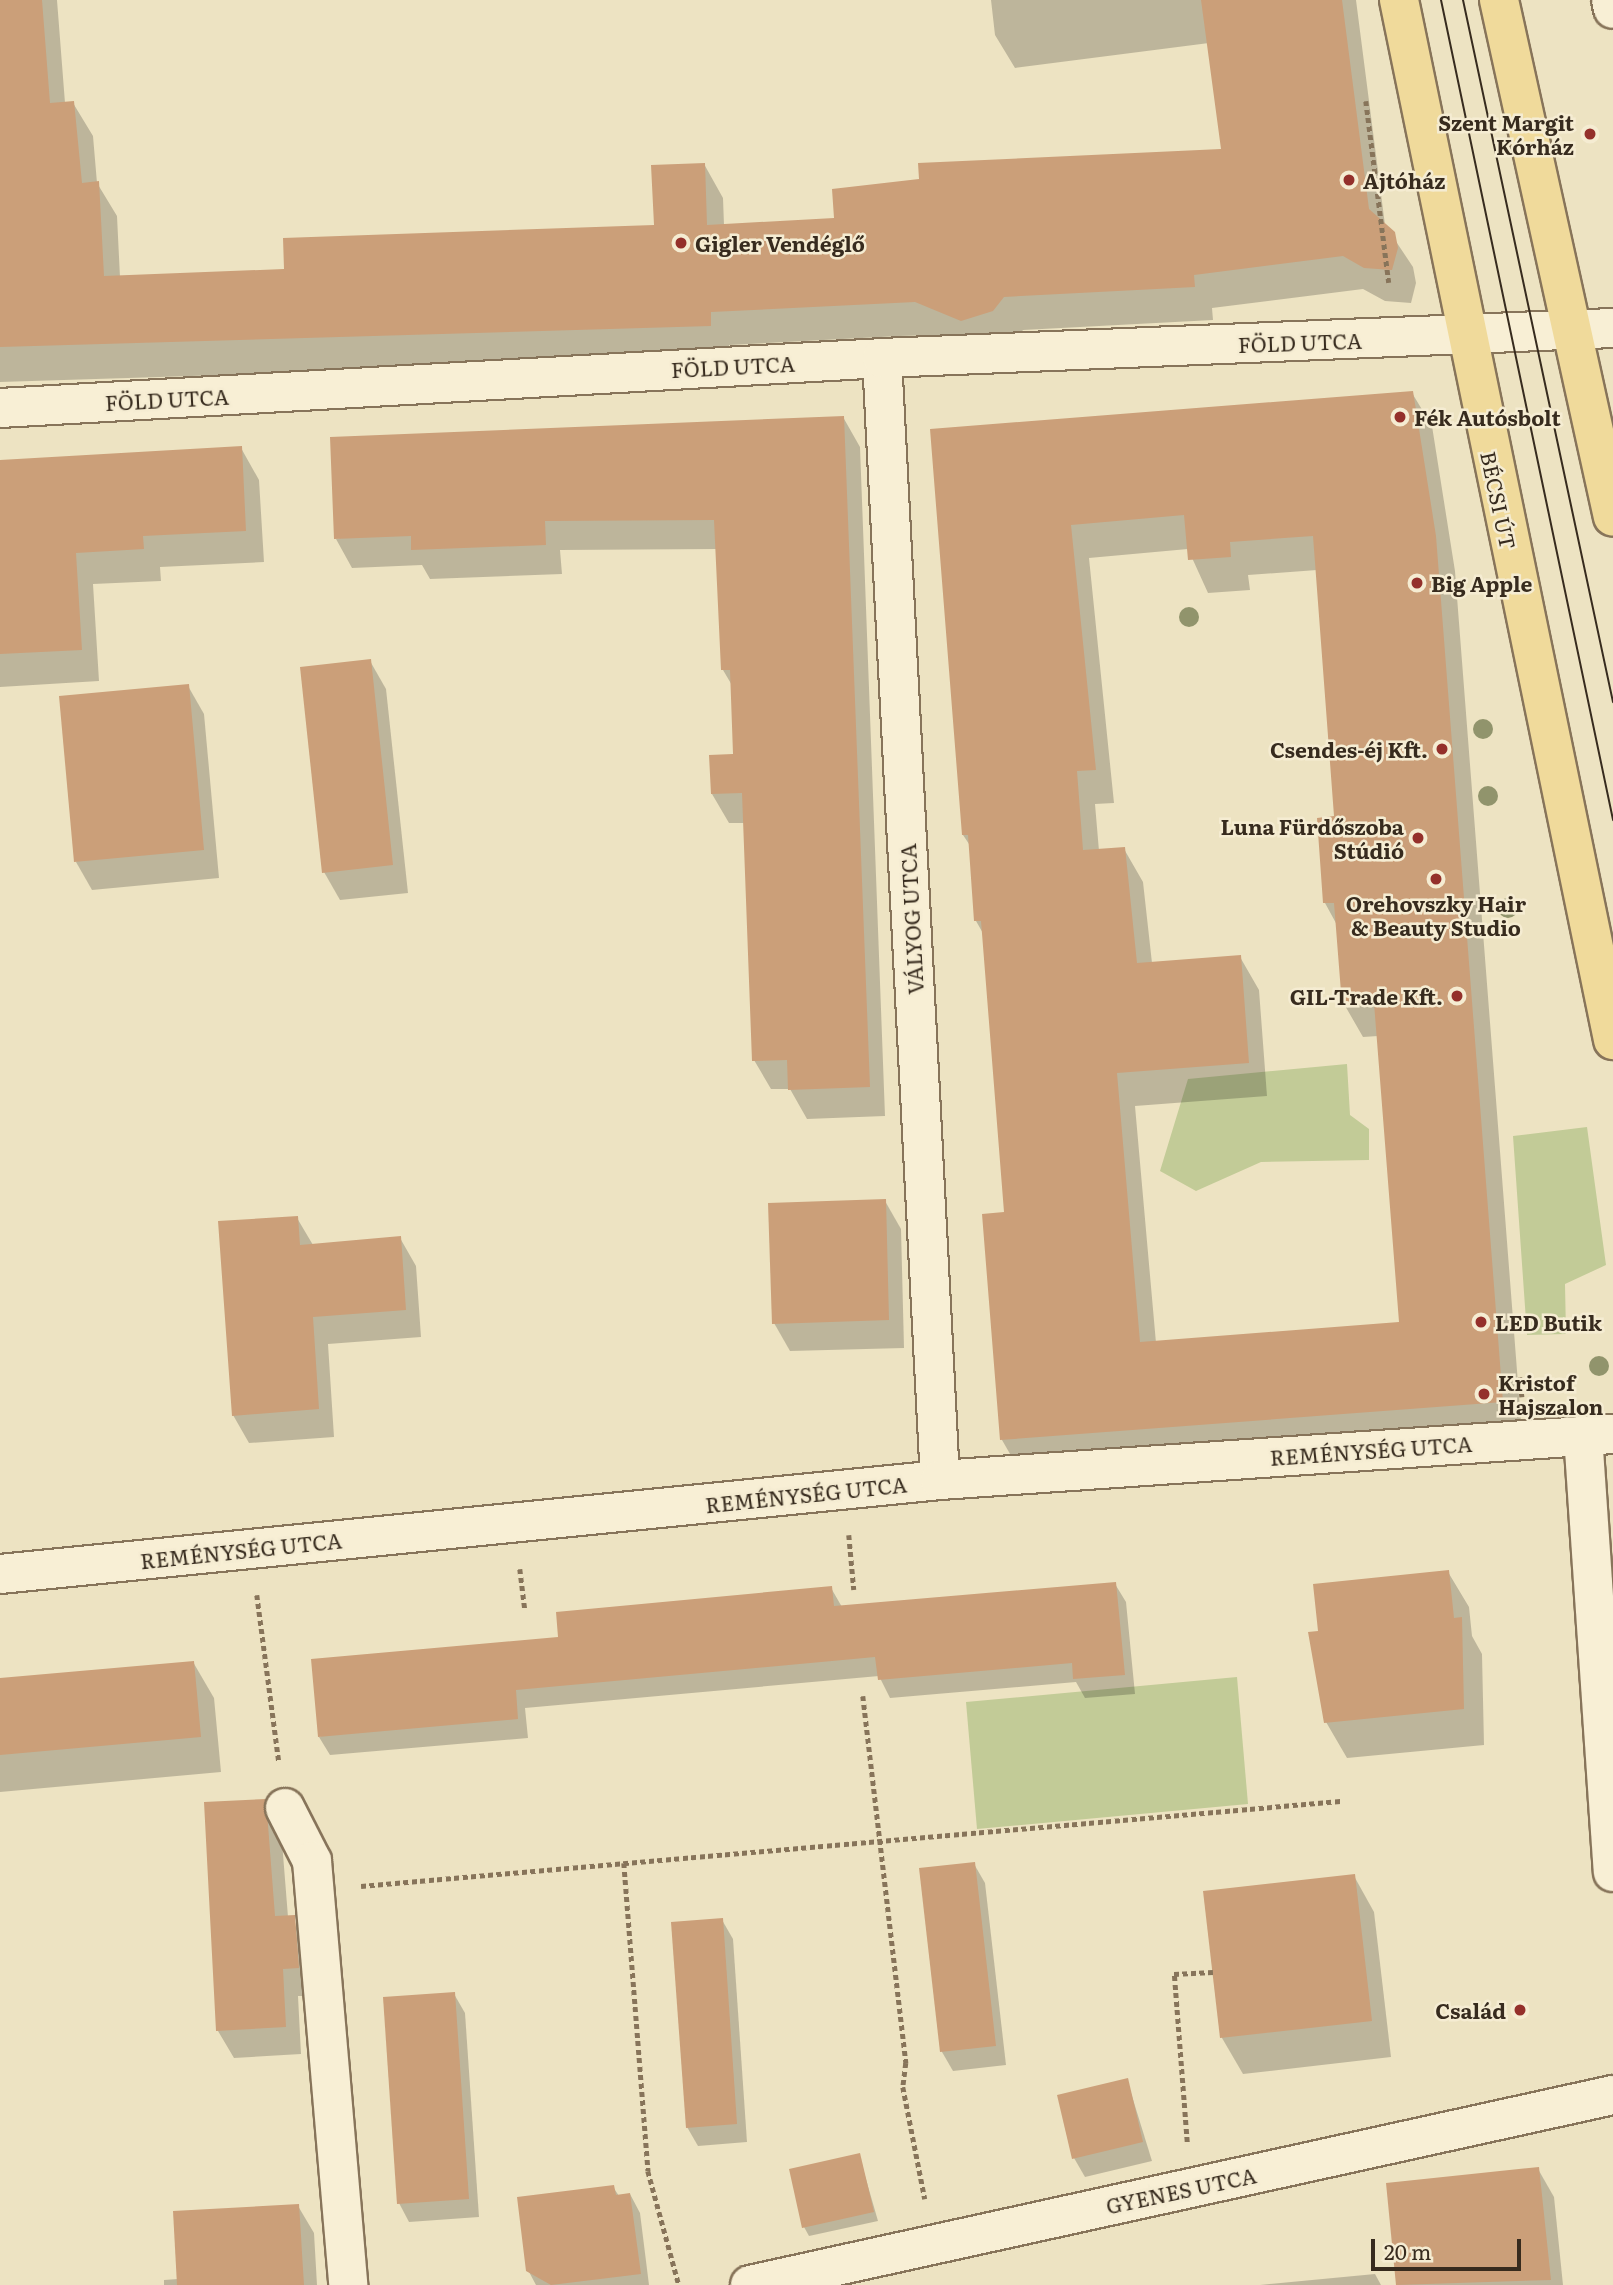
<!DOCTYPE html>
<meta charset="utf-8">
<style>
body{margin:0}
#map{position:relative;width:1613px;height:2285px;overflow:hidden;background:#ede3c2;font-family:Literata,serif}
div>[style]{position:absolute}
.green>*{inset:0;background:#c2cb97}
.shadow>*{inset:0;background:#0003}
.building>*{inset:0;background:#cb9f79}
.path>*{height:4.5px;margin-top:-2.25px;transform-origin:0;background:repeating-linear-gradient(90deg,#87745a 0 5px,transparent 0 8.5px)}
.roads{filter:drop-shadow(2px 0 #87745a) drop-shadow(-2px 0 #87745a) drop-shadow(0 2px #87745a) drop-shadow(0 -2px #87745a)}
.minor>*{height:38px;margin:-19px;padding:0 19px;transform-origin:19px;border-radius:19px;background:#f8efd5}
.major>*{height:38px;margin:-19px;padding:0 19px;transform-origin:19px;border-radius:19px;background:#f0da9b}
.tram>*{height:2px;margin:-1px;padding:0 1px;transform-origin:1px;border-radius:1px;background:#372b1e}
.trees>*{width:20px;height:20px;margin:-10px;border-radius:50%;background:#91946c}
.dots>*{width:19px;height:19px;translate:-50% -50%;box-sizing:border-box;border:4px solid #f5ecd2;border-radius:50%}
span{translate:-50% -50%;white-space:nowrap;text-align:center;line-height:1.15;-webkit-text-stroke:5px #f5ecd2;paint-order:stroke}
.poi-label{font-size:21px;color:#372b1e;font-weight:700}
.right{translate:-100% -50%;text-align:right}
.left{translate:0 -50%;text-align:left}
.street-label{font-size:21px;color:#372b1e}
.scale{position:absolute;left:1371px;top:2239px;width:150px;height:32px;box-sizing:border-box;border:4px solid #372b1e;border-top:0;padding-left:9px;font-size:21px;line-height:24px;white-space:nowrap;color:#372b1e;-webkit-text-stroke:5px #f5ecd2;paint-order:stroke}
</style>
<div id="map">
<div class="green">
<i style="clip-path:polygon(1347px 1064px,1350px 1115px,1369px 1129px,1369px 1160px,1261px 1162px,1196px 1191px,1160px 1171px,1188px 1079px)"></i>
<i style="clip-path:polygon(1587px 1127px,1606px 1265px,1565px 1284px,1566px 1334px,1527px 1335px,1513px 1136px)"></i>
<i style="clip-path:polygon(1237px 1677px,1248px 1804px,977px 1829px,966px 1702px)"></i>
</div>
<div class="shadow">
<i style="clip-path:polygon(0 0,57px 0,65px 103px,73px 103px,93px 136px,97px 183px,117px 216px,120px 277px,286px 271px,656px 226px,704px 164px,723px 198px,724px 225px,836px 219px,1222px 150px,1209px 43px,1015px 68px,995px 35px,991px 0,1356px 0,1385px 225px,1413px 267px,1416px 283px,1411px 303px,1385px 301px,1363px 289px,1212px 308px,1213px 320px,1023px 330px,1012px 344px,981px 354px,935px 335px,900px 336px,729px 345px,729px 359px,0 382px)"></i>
<i style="clip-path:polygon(evenodd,1412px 393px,1432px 426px,1455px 571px,1522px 1435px,1021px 1473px,1002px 1440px,1006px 1214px,984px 935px,976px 921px,971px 847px,963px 835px,932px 431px,1412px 393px,1188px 549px,1208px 593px,1250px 590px,1248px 575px,1317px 570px,1336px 818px,1325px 903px,1337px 925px,1344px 1004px,1363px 1037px,1378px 1036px,1401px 1324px,1156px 1343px,1135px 1106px,1267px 1096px,1259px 990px,1240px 957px,1152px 963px,1143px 882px,1124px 849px,1099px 851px,1095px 804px,1114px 803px,1089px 558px,1188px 549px)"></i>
<i style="clip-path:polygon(843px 417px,860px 447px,885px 1116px,807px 1119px,790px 1089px,771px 1089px,754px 1060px,745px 823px,729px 823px,712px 794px,735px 756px,733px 687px,723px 670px,718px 549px,560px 550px,562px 574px,430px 579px,422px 565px,352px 568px,336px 539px)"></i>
<i style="clip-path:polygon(241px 448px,259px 480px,264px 562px,160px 567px,161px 581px,93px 584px,99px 681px,0 687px,0 465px)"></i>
<i style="clip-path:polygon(370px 661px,386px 689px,408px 893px,340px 900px,324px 872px)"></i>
<i style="clip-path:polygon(188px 686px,204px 714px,219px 878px,92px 890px,76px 862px)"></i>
<i style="clip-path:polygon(885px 1201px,901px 1229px,904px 1348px,790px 1351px,774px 1323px)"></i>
<i style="clip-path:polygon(297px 1218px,313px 1245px,400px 1238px,416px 1266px,421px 1337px,328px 1344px,334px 1437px,249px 1443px,233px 1415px)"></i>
<i style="clip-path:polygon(1448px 1572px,1469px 1607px,1472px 1636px,1482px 1654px,1484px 1745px,1347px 1758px,1326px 1722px,1320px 1633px)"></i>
<i style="clip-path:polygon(1115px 1584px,1126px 1602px,1135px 1694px,1085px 1698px,1076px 1682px,890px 1698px,879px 1676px,525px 1708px,528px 1738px,330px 1755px,319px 1737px,560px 1638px,831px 1588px,842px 1607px)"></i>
<i style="clip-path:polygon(193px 1662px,214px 1698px,221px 1772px,0 1792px,0 1680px)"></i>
<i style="clip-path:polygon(265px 1801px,281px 1829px,288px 1917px,310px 1945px,314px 1996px,298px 1996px,301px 2054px,234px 2058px,218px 2031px)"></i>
<i style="clip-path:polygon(974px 1864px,985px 1883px,1006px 2065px,953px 2071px,942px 2052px,921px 1870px)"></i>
<i style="clip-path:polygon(1354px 1876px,1374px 1912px,1391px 2057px,1243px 2074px,1222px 2038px,1205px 1893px)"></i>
<i style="clip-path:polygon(722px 1920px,733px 1939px,747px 2142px,698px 2146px,687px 2127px)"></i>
<i style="clip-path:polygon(454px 1994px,465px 2013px,479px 2217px,409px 2222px,399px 2203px)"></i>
<i style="clip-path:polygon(1127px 2080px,1152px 2161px,1085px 2177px,1074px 2158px)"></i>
<i style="clip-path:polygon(859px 2155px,878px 2221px,809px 2236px,804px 2227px)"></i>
<i style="clip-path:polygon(1538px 2169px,1554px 2197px,1563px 2285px,1398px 2285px,1388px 2184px)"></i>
<i style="clip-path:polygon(613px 2187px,619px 2196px,630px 2194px,640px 2213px,649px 2285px,536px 2285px,528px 2270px)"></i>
<i style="clip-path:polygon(298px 2206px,314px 2233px,317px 2285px,164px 2285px,164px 2280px,178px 2279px)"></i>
<i style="clip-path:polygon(1375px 2274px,1381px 2285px,1260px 2285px)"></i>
</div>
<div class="building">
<i style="clip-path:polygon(0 0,42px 0,50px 103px,74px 101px,82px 183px,99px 181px,104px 276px,284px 269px,283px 238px,654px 225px,651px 165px,705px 163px,707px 225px,834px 218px,832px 189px,919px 179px,918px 163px,1221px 149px,1201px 0,1342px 0,1369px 209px,1395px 232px,1398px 248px,1392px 270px,1364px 268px,1343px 256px,1194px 275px,1195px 287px,1004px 297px,993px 311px,961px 321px,915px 302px,711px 312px,711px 326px,0 347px)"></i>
<i style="clip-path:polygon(evenodd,1413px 391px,1436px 536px,1503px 1402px,1000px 1440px,982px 1214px,1004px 1212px,981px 921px,974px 921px,968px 835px,962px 835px,930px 429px,1413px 391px,1184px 515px,1188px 560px,1231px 557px,1230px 542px,1313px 536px,1334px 816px,1317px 818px,1323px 903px,1334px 903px,1342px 1005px,1374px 1003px,1399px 1322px,1140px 1342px,1117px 1073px,1249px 1063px,1241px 955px,1137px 963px,1125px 847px,1083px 850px,1077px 771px,1096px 770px,1071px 525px,1184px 515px)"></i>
<i style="clip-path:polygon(844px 416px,870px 1087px,788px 1090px,787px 1060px,752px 1061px,742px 793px,711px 794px,709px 755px,733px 754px,730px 670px,721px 670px,714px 520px,545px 521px,546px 545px,411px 550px,411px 536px,334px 539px,330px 437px)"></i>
<i style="clip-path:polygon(242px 446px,246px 531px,143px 536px,144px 549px,76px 553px,82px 650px,0 654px,0 460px)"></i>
<i style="clip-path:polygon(371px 659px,393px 865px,322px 873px,300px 667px)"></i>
<i style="clip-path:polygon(189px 684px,204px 850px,74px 862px,59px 696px)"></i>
<i style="clip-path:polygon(886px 1199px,889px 1320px,772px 1324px,768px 1203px)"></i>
<i style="clip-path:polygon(298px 1216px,300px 1245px,401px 1236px,406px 1310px,313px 1317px,319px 1409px,232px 1416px,218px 1221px)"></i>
<i style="clip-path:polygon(1449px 1570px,1454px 1618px,1462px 1617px,1464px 1709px,1324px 1723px,1308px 1632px,1318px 1631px,1313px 1584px)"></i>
<i style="clip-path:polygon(1116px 1582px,1125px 1675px,1073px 1679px,1072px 1663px,878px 1680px,875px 1657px,516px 1690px,518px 1719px,318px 1737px,311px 1659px,558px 1637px,556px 1612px,832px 1586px,834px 1606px)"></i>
<i style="clip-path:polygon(194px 1661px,201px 1737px,0 1755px,0 1678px)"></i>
<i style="clip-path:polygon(266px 1799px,275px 1916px,295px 1915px,299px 1968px,283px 1969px,286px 2027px,216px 2031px,204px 1802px)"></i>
<i style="clip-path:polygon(975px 1862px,996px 2046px,940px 2052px,919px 1868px)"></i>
<i style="clip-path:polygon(1355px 1874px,1372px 2021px,1220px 2038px,1203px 1891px)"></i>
<i style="clip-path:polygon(723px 1918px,737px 2124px,686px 2128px,671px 1922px)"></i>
<i style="clip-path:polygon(455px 1992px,469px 2199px,397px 2204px,383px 1997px)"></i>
<i style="clip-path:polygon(1128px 2078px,1143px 2142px,1072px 2159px,1057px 2095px)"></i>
<i style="clip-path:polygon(860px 2153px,874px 2212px,802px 2228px,789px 2169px)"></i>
<i style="clip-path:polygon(1539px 2167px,1551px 2280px,1396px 2285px,1386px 2183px)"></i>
<i style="clip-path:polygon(614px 2185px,616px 2195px,630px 2193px,641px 2274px,551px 2285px,526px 2271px,517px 2197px)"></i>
<i style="clip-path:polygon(299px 2204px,304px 2285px,177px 2285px,173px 2211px)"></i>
</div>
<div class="path">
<i style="left:1366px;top:101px;width:183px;rotate:82.8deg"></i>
<i style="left:1520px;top:1377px;width:20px;rotate:84deg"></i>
<i style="left:849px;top:1535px;width:55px;rotate:84.8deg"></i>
<i style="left:520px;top:1569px;width:41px;rotate:83deg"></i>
<i style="left:257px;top:1595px;width:169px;rotate:82.5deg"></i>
<i style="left:863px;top:1696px;width:370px;rotate:83.3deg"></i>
<i style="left:906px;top:2063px;width:24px;rotate:97deg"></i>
<i style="left:903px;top:2087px;width:114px;rotate:78.9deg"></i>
<i style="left:624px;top:1863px;width:309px;rotate:85.5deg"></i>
<i style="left:648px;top:2171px;width:118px;rotate:74.8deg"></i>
<i style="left:361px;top:1886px;width:983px;rotate:-4.96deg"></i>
<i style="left:1187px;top:2142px;width:169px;rotate:-94.4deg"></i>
<i style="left:1174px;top:1974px;width:39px;rotate:-3deg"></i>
</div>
<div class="roads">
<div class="minor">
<i style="left:1611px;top:0;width:9px;rotate:77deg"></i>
<i style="left:882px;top:358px;width:1123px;rotate:87.04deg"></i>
<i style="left:0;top:408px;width:883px;rotate:-3.24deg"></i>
<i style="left:882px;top:358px;width:732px;rotate:-2.35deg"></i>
<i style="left:1583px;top:1435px;width:438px;rotate:86.1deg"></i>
<i style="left:0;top:1574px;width:945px;rotate:-5.71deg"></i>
<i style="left:940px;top:1480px;width:675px;rotate:-3.91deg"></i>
<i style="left:285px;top:1808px;width:59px;rotate:63deg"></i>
<i style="left:312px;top:1861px;width:426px;rotate:85.1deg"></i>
<i style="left:750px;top:2285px;width:884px;rotate:-12.42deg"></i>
</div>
<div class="major">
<i style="left:1399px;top:0;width:1062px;rotate:78.37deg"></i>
<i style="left:1499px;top:0;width:529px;rotate:77.57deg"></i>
</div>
</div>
<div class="tram">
<i style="left:1441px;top:0;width:838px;rotate:78.15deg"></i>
<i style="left:1463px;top:0;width:718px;rotate:77.94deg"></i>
</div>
<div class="trees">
<i style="left:1189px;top:617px"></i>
<i style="left:1483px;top:729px"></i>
<i style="left:1488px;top:796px"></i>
<i style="left:1508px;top:908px"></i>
<i style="left:1599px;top:1366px"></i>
</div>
<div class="dots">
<i style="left:1590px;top:134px;background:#94302b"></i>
<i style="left:1349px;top:180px;background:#94302b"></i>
<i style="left:681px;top:243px;background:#94302b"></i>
<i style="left:1400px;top:417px;background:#94302b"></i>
<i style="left:1417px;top:583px;background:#94302b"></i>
<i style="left:1442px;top:749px;background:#94302b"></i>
<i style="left:1418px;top:838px;background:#94302b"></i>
<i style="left:1436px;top:879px;background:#94302b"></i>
<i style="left:1457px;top:996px;background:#94302b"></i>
<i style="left:1481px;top:1322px;background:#94302b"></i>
<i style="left:1484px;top:1394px;background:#94302b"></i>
<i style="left:1520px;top:2010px;background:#94302b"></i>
</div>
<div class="poi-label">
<span class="right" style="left:1574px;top:134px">Szent Margit<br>Kórház</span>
<span class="left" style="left:1363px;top:180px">Ajtóház</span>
<span class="left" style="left:695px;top:243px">Gigler Vendéglő</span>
<span class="left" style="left:1414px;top:417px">Fék Autósbolt</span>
<span class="left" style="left:1431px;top:583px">Big Apple</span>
<span class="right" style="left:1428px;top:749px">Csendes-éj Kft.</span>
<span class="right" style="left:1404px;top:838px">Luna Fürdőszoba<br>Stúdió</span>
<span style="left:1436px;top:915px">Orehovszky Hair<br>&amp; Beauty Studio</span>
<span class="right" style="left:1443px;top:996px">GIL-Trade Kft.</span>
<span class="left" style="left:1495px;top:1322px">LED Butik</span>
<span class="left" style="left:1498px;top:1394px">Kristof<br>Hajszalon</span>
<span class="right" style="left:1506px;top:2010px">Család</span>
</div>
<div class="street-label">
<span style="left:1300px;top:342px;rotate:-2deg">FÖLD UTCA</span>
<span style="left:733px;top:366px;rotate:-3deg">FÖLD UTCA</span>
<span style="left:167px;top:399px;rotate:-3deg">FÖLD UTCA</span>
<span style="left:1499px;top:500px;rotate:78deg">BÉCSI ÚT</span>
<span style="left:911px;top:919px;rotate:-93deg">VÁLYOG UTCA</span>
<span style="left:1371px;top:1450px;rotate:-4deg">REMÉNYSÉG UTCA</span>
<span style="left:806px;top:1494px;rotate:-6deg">REMÉNYSÉG UTCA</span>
<span style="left:241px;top:1550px;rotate:-6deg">REMÉNYSÉG UTCA</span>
<span style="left:1181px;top:2190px;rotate:-12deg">GYENES UTCA</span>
</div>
<div class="scale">20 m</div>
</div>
